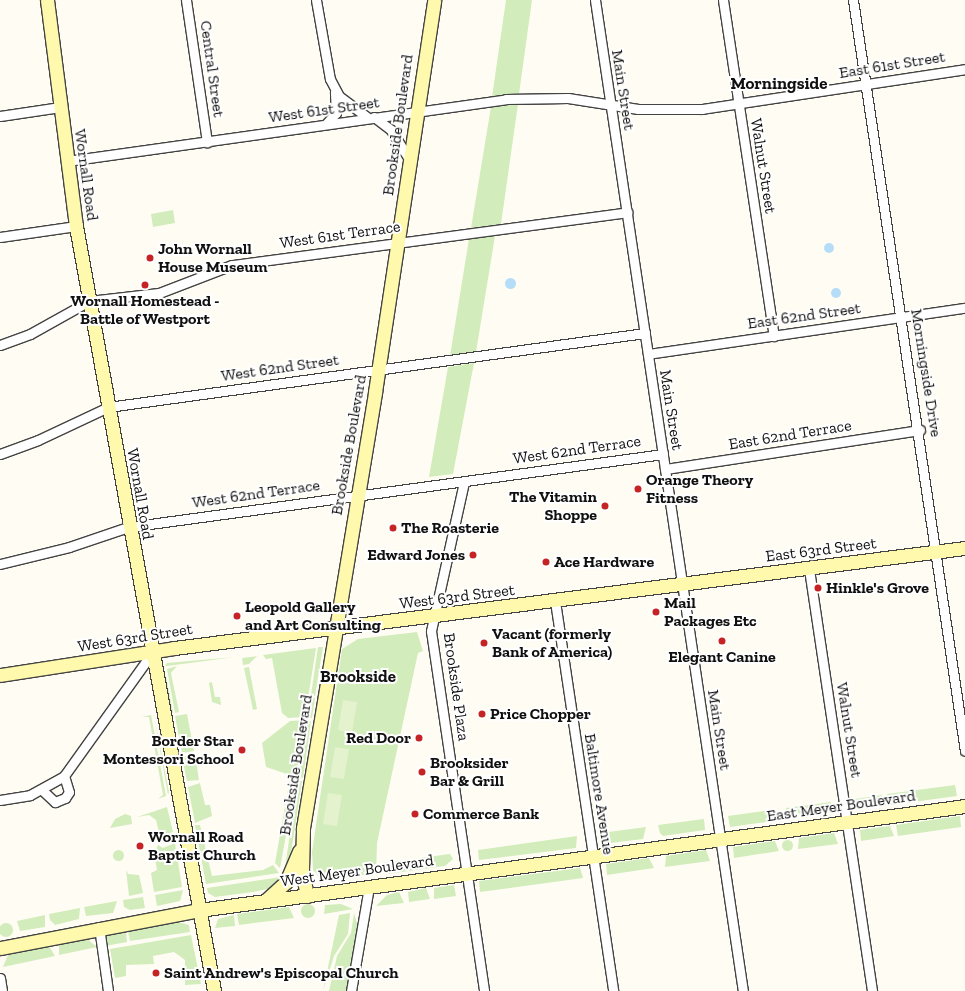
<!DOCTYPE html>
<style>
body{margin:0}
#map{position:relative;width:965px;height:991px;overflow:hidden;background:#fffdf3;font-family:"Zilla Slab",serif}
div>[style]{position:absolute}
.green>*{inset:0;background:#d2ecbb}
.round{border-radius:50%}
.pitch>*{inset:0;background:#e4f2cd}
.water>*{inset:0;background:#b6ddf8}
.roads{filter:drop-shadow(1px 0 #434343) drop-shadow(-1px 0 #434343) drop-shadow(0 1px #434343) drop-shadow(0 -1px #434343)}
.street>*{height:9px;margin:-4.5px;padding:0 4.5px;transform-origin:4.5px;border-radius:4.5px;background:#fff}
.secondary>*{height:13px;margin:-6.5px;padding:0 6.5px;transform-origin:6.5px;border-radius:6.5px;background:#fff9ae}
.dots>*{width:11px;height:11px;translate:-50% -50%;box-sizing:border-box;border:2px solid #fff;border-radius:50%}
span{translate:-50% -50%;white-space:nowrap;text-align:center;line-height:1.15;-webkit-text-stroke:4px #fff;paint-order:stroke}
.street-label{font-size:16px;color:#101010}
.poi-label{font-size:16px;color:#101010;font-weight:700}
.left{translate:0 -50%;text-align:left}
.right{translate:-100% -50%;text-align:right}
.neighbourhood-label{font-size:17px;color:#101010;font-weight:700}
</style>
<div id="map">
<div class="green">
<i style="clip-path:polygon(506px 0,532px 0,519px 94px,492px 97px)"></i>
<i style="clip-path:polygon(518px 104px,501px 224px,471px 228px,491px 107px)"></i>
<i style="clip-path:polygon(173px 210px,175px 223px,153px 227px,151px 214px)"></i>
<i style="clip-path:polygon(495px 236px,476px 352px,450px 356px,469px 239px)"></i>
<i style="clip-path:polygon(474px 363px,453px 474px,429px 477px,448px 367px)"></i>
<i style="clip-path:polygon(417px 632px,423px 651px,418px 653px,377px 843px,376px 873px,322px 881px,313px 870px,312px 852px,342px 649px,358px 639px)"></i>
<i style="clip-path:polygon(318px 647px,323px 647px,315px 696px,311px 695px)"></i>
<i style="clip-path:polygon(316px 648px,305px 717px,288px 718px,282px 713px,272px 658px,266px 659px,263px 655px)"></i>
<i style="clip-path:polygon(257px 656px,249px 664px,243px 665px,242px 658px)"></i>
<i style="clip-path:polygon(235px 657px,167px 666px,165px 665px,167px 663px)"></i>
<i style="clip-path:polygon(177px 666px,171px 673px,179px 712px,175px 713px,167px 669px)"></i>
<i style="clip-path:polygon(249px 667px,257px 709px,253px 710px,244px 668px)"></i>
<i style="clip-path:polygon(163px 676px,166px 676px,173px 713px,170px 714px)"></i>
<i style="clip-path:polygon(212px 682px,215px 697px,220px 697px,221px 705px,212px 702px,209px 683px)"></i>
<i style="clip-path:polygon(311px 698px,315px 698px,312px 718px,308px 718px)"></i>
<i style="clip-path:polygon(187px 714px,194px 751px,182px 753px,175px 716px)"></i>
<i style="clip-path:polygon(151px 715px,166px 796px,158px 799px,163px 795px,149px 717px,142px 717px)"></i>
<i style="clip-path:polygon(154px 716px,169px 792px,168px 795px)"></i>
<i style="clip-path:polygon(305px 720px,296px 777px,266px 767px,262px 743px,290px 721px)"></i>
<i style="clip-path:polygon(307px 721px,311px 721px,303px 778px,299px 777px)"></i>
<i style="clip-path:polygon(195px 755px,199px 780px,187px 781px,182px 757px)"></i>
<i style="clip-path:polygon(290px 778px,296px 780px,280px 868px,275px 863px)"></i>
<i style="clip-path:polygon(298px 780px,302px 781px,290px 860px,284px 874px)"></i>
<i style="clip-path:polygon(200px 783px,205px 805px,210px 805px,212px 816px,195px 823px,188px 787px)"></i>
<i style="clip-path:polygon(955px 785px,957px 796px,891px 805px,888px 801px,887px 794px)"></i>
<i style="clip-path:polygon(882px 795px,881px 806px,856px 809px,855px 799px)"></i>
<i style="clip-path:polygon(831px 802px,832px 812px,787px 817px,786px 808px)"></i>
<i style="clip-path:polygon(167px 807px,173px 832px,160px 836px,156px 820px,149px 815px,137px 817px)"></i>
<i style="clip-path:polygon(772px 810px,774px 821px,730px 827px,728px 816px)"></i>
<i style="clip-path:polygon(125px 814px,131px 816px,132px 824px,110px 828px,115px 819px)"></i>
<i style="clip-path:polygon(960px 816px,961px 827px,898px 836px,896px 825px)"></i>
<i style="clip-path:polygon(704px 819px,705px 830px,663px 836px,660px 833px,658px 825px)"></i>
<i style="clip-path:polygon(195px 825px,200px 825px,212px 876px,263px 870px,273px 865px,279px 873px,206px 884px)"></i>
<i style="clip-path:polygon(890px 826px,894px 836px,861px 841px,860px 830px)"></i>
<i style="clip-path:polygon(646px 827px,643px 839px,603px 844px,601px 833px)"></i>
<i style="clip-path:polygon(834px 833px,838px 844px,798px 849px,799px 838px)"></i>
<i style="clip-path:polygon(577px 836px,576px 848px,479px 860px,478px 850px)"></i>
<i class="round" style="left:781.5px;top:839.5px;width:11px;height:11px"></i>
<i style="clip-path:polygon(775px 841px,779px 851px,734px 858px,733px 847px)"></i>
<i style="clip-path:polygon(175px 843px,182px 887px,154px 892px,151px 873px,157px 870px,154px 854px,158px 845px,163px 848px)"></i>
<i class="round" style="left:112.5px;top:849.5px;width:11px;height:11px"></i>
<i style="clip-path:polygon(706px 850px,710px 861px,665px 867px,666px 856px)"></i>
<i style="clip-path:polygon(450px 854px,453px 859px,445px 866px,387px 874px,383px 871px,382px 863px)"></i>
<i style="clip-path:polygon(649px 858px,654px 868px,607px 875px,606px 864px)"></i>
<i style="clip-path:polygon(580px 868px,583px 878px,480px 892px,479px 881px)"></i>
<i style="clip-path:polygon(126px 870px,128px 874px,139px 875px,143px 893px,129px 896px)"></i>
<i style="clip-path:polygon(281px 877px,284px 879px,272px 888px,253px 892px,215px 897px,208px 893px,207px 888px)"></i>
<i style="clip-path:polygon(454px 885px,456px 896px,434px 899px,434px 888px)"></i>
<i style="clip-path:polygon(426px 888px,430px 899px,409px 902px,408px 892px)"></i>
<i style="clip-path:polygon(183px 890px,180px 901px,157px 906px,155px 895px)"></i>
<i style="clip-path:polygon(399px 892px,404px 903px,376px 906px,387px 895px)"></i>
<i style="clip-path:polygon(143px 897px,145px 908px,130px 910px,124px 907px,123px 900px)"></i>
<i style="clip-path:polygon(117px 901px,113px 913px,86px 916px,84px 907px)"></i>
<i style="clip-path:polygon(341px 904px,353px 909px,324px 914px,325px 905px)"></i>
<i class="round" style="left:301px;top:904px;width:14px;height:14px"></i>
<i style="clip-path:polygon(289px 907px,294px 918px,239px 925px,237px 914px)"></i>
<i style="clip-path:polygon(80px 908px,79px 919px,55px 925px,50px 920px,49px 914px)"></i>
<i style="clip-path:polygon(350px 913px,348px 934px,334px 956px,323px 991px,339px 915px)"></i>
<i style="clip-path:polygon(354px 913px,358px 927px,347px 991px,329px 991px,337px 956px,351px 933px)"></i>
<i style="clip-path:polygon(45px 915px,45px 927px,20px 931px,17px 921px)"></i>
<i style="clip-path:polygon(234px 915px,235px 926px,215px 928px,218px 919px)"></i>
<i style="clip-path:polygon(178px 922px,189px 925px,190px 932px,130px 941px,128px 931px)"></i>
<i class="round" style="left:-1px;top:923px;width:14px;height:14px"></i>
<i style="clip-path:polygon(121px 932px,126px 933px,127px 942px,105px 946px,107px 936px)"></i>
<i style="clip-path:polygon(191px 935px,201px 984px,185px 985px,185px 960px,174px 952px,153px 956px,154px 964px,126px 965px,126px 976px,115px 978px,110px 949px)"></i>
<i style="clip-path:polygon(86px 938px,97px 947px,59px 955px,59px 944px)"></i>
<i style="clip-path:polygon(49px 946px,55px 956px,3px 967px,8px 955px)"></i>
</div>
<div class="pitch">
<i style="clip-path:polygon(343px 700px,357px 702px,352px 733px,338px 730px)"></i>
<i style="clip-path:polygon(335px 747px,349px 749px,344px 779px,330px 777px)"></i>
<i style="clip-path:polygon(328px 793px,342px 795px,337px 826px,323px 824px)"></i>
</div>
<div class="water">
<i class="round" style="left:824px;top:243px;width:10px;height:10px"></i>
<i class="round" style="left:504.5px;top:277.5px;width:11px;height:11px"></i>
<i class="round" style="left:831px;top:288px;width:10px;height:10px"></i>
</div>
<div class="roads">
<div class="street">
<i style="left:186px;top:0;width:144px;rotate:81.6deg"></i>
<i style="left:316px;top:0;width:80px;rotate:80deg"></i>
<i style="left:330px;top:79px;width:19px;rotate:62deg"></i>
<i style="left:339px;top:96px;width:36px;rotate:37deg"></i>
<i style="left:595px;top:0;width:1002px;rotate:81.51deg"></i>
<i style="left:723px;top:0;width:340px;rotate:81.4deg"></i>
<i style="left:853px;top:0;width:759px;rotate:81.52deg"></i>
<i style="left:0;top:116px;width:61px;rotate:-8.5deg"></i>
<i style="left:374px;top:117px;width:21px;rotate:37deg"></i>
<i style="left:391px;top:130px;width:36px;rotate:58deg"></i>
<i style="left:326px;top:124px;width:15px;rotate:-48deg"></i>
<i style="left:336px;top:113px;width:21px;rotate:-93deg"></i>
<i style="left:67px;top:161px;width:443px;rotate:-8deg"></i>
<i style="left:506px;top:99px;width:62px;rotate:-0.9deg"></i>
<i style="left:568px;top:98px;width:71px;rotate:8.9deg"></i>
<i style="left:638px;top:109px;width:64px"></i>
<i style="left:702px;top:109px;width:266px;rotate:-8.6deg"></i>
<i style="left:0;top:237px;width:77px;rotate:-8.2deg"></i>
<i style="left:0;top:345px;width:32px;rotate:-20deg"></i>
<i style="left:30px;top:334px;width:68px;rotate:-29.2deg"></i>
<i style="left:89px;top:301px;width:70px;rotate:-6.5deg"></i>
<i style="left:159px;top:293px;width:78px;rotate:-21deg"></i>
<i style="left:232px;top:265px;width:399px;rotate:-7.6deg"></i>
<i style="left:648px;top:354px;width:320px;rotate:-8.3deg"></i>
<i style="left:0;top:454px;width:40px;rotate:-20.2deg"></i>
<i style="left:38px;top:440px;width:77px;rotate:-25.2deg"></i>
<i style="left:108px;top:407px;width:542px;rotate:-7.85deg"></i>
<i style="left:665px;top:469px;width:258px;rotate:-8.7deg"></i>
<i style="left:464px;top:482px;width:153px;rotate:102.5deg"></i>
<i style="left:431px;top:631px;width:364px;rotate:81.6deg"></i>
<i style="left:0;top:564px;width:71px;rotate:-13.8deg"></i>
<i style="left:69px;top:547px;width:62px;rotate:-18.7deg"></i>
<i style="left:128px;top:527px;width:540px;rotate:-7.77deg"></i>
<i style="left:809px;top:569px;width:427px;rotate:81.5deg"></i>
<i style="left:555px;top:601px;width:394px;rotate:81.5deg"></i>
<i style="left:42px;top:790px;width:18px;rotate:43deg"></i>
<i style="left:55px;top:802px;width:11px;rotate:-22deg"></i>
<i style="left:65px;top:798px;width:7px;rotate:-56deg"></i>
<i style="left:69px;top:792px;width:17px;rotate:-107deg"></i>
<i style="left:0;top:800px;width:30px;rotate:-9deg"></i>
<i style="left:30px;top:795px;width:39px;rotate:-29deg"></i>
<i style="left:64px;top:776px;width:151px;rotate:-54.4deg"></i>
<i style="left:99px;top:927px;width:65px;rotate:82deg"></i>
<i style="left:0;top:978px;width:13px;rotate:81deg"></i>
<i style="left:351px;top:991px;width:106px;rotate:-80.2deg"></i>
</div>
<div class="secondary">
<i style="left:47px;top:0;width:228px;rotate:82.7deg"></i>
<i style="left:76px;top:226px;width:777px;rotate:79.77deg"></i>
<i style="left:0;top:675px;width:176px;rotate:-8.8deg"></i>
<i style="left:174px;top:648px;width:797px;rotate:-7.21deg"></i>
<i style="left:307px;top:896px;width:26px;rotate:-101deg"></i>
<i style="left:302px;top:870px;width:42px;rotate:-88.6deg"></i>
<i style="left:303px;top:828px;width:442px;rotate:-80.6deg"></i>
<i style="left:375px;top:392px;width:396px;rotate:-81.4deg"></i>
<i style="left:266px;top:900px;width:27px;rotate:-42deg"></i>
<i style="left:286px;top:882px;width:34px;rotate:-67deg"></i>
<i style="left:0;top:948px;width:203px;rotate:-10.8deg"></i>
<i style="left:199px;top:910px;width:773px;rotate:-7.73deg"></i>
</div>
</div>
<div class="dots">
<i style="left:150px;top:258px;background:#c62324"></i>
<i style="left:145px;top:285px;background:#c62324"></i>
<i style="left:638px;top:489px;background:#c62324"></i>
<i style="left:605px;top:506px;background:#c62324"></i>
<i style="left:393px;top:528px;background:#c62324"></i>
<i style="left:473px;top:555px;background:#c62324"></i>
<i style="left:546px;top:562px;background:#c62324"></i>
<i style="left:818px;top:588px;background:#c62324"></i>
<i style="left:656px;top:612px;background:#c62324"></i>
<i style="left:237px;top:616px;background:#c62324"></i>
<i style="left:722px;top:641px;background:#c62324"></i>
<i style="left:484px;top:643px;background:#c62324"></i>
<i style="left:482px;top:714px;background:#c62324"></i>
<i style="left:419px;top:738px;background:#c62324"></i>
<i style="left:242px;top:750px;background:#c62324"></i>
<i style="left:422px;top:772px;background:#c62324"></i>
<i style="left:415px;top:814px;background:#c62324"></i>
<i style="left:140px;top:846px;background:#c62324"></i>
<i style="left:156px;top:973px;background:#c62324"></i>
</div>
<div class="street-label">
<span style="left:892px;top:65px;rotate:-9deg">East 61st Street</span>
<span style="left:212px;top:69px;rotate:82deg">Central Street</span>
<span style="left:623px;top:90px;rotate:81deg">Main Street</span>
<span style="left:324px;top:110px;rotate:-8deg">West 61st Street</span>
<span style="left:398px;top:125px;rotate:-82deg">Brookside Boulevard</span>
<span style="left:763px;top:166px;rotate:81deg">Walnut Street</span>
<span style="left:86px;top:175px;rotate:82deg">Wornall Road</span>
<span style="left:340px;top:235px;rotate:-8deg">West 61st Terrace</span>
<span style="left:804px;top:316px;rotate:-8deg">East 62nd Street</span>
<span style="left:280px;top:368px;rotate:-8deg">West 62nd Street</span>
<span style="left:926px;top:373px;rotate:81deg">Morningside Drive</span>
<span style="left:671px;top:410px;rotate:81deg">Main Street</span>
<span style="left:790px;top:435px;rotate:-9deg">East 62nd Terrace</span>
<span style="left:349px;top:445px;rotate:-80deg">Brookside Boulevard</span>
<span style="left:577px;top:450px;rotate:-8deg">West 62nd Terrace</span>
<span style="left:140px;top:494px;rotate:80deg">Wornall Road</span>
<span style="left:256px;top:494px;rotate:-8deg">West 62nd Terrace</span>
<span style="left:821px;top:550px;rotate:-7deg">East 63rd Street</span>
<span style="left:457px;top:597px;rotate:-7deg">West 63rd Street</span>
<span style="left:135px;top:638px;rotate:-9deg">West 63rd Street</span>
<span style="left:456px;top:687px;rotate:82deg">Brookside Plaza</span>
<span style="left:719px;top:730px;rotate:81deg">Main Street</span>
<span style="left:849px;top:730px;rotate:81deg">Walnut Street</span>
<span style="left:296px;top:765px;rotate:-81deg">Brookside Boulevard</span>
<span style="left:599px;top:794px;rotate:81deg">Baltimore Avenue</span>
<span style="left:841px;top:806px;rotate:-8deg">East Meyer Boulevard</span>
<span style="left:357px;top:871px;rotate:-8deg">West Meyer Boulevard</span>
</div>
<div class="poi-label">
<span class="left" style="left:158px;top:258px">John Wornall<br>House Museum</span>
<span style="left:145px;top:310px">Wornall Homestead -<br>Battle of Westport</span>
<span class="left" style="left:646px;top:489px">Orange Theory<br>Fitness</span>
<span class="right" style="left:597px;top:506px">The Vitamin<br>Shoppe</span>
<span class="left" style="left:401px;top:528px">The Roasterie</span>
<span class="right" style="left:465px;top:555px">Edward Jones</span>
<span class="left" style="left:554px;top:562px">Ace Hardware</span>
<span class="left" style="left:826px;top:588px">Hinkle's Grove</span>
<span class="left" style="left:664px;top:612px">Mail<br>Packages Etc</span>
<span class="left" style="left:245px;top:616px">Leopold Gallery<br>and Art Consulting</span>
<span class="left" style="left:492px;top:643px">Vacant (formerly<br>Bank of America)</span>
<span style="left:722px;top:657px">Elegant Canine</span>
<span class="left" style="left:490px;top:714px">Price Chopper</span>
<span class="right" style="left:411px;top:738px">Red Door</span>
<span class="right" style="left:234px;top:750px">Border Star<br>Montessori School</span>
<span class="left" style="left:430px;top:772px">Brooksider<br>Bar &amp; Grill</span>
<span class="left" style="left:423px;top:814px">Commerce Bank</span>
<span class="left" style="left:148px;top:846px">Wornall Road<br>Baptist Church</span>
<span class="left" style="left:164px;top:973px">Saint Andrew's Episcopal Church</span>
</div>
<div class="neighbourhood-label">
<span style="left:779px;top:84px">Morningside</span>
<span style="left:358px;top:677px">Brookside</span>
</div>
</div>
